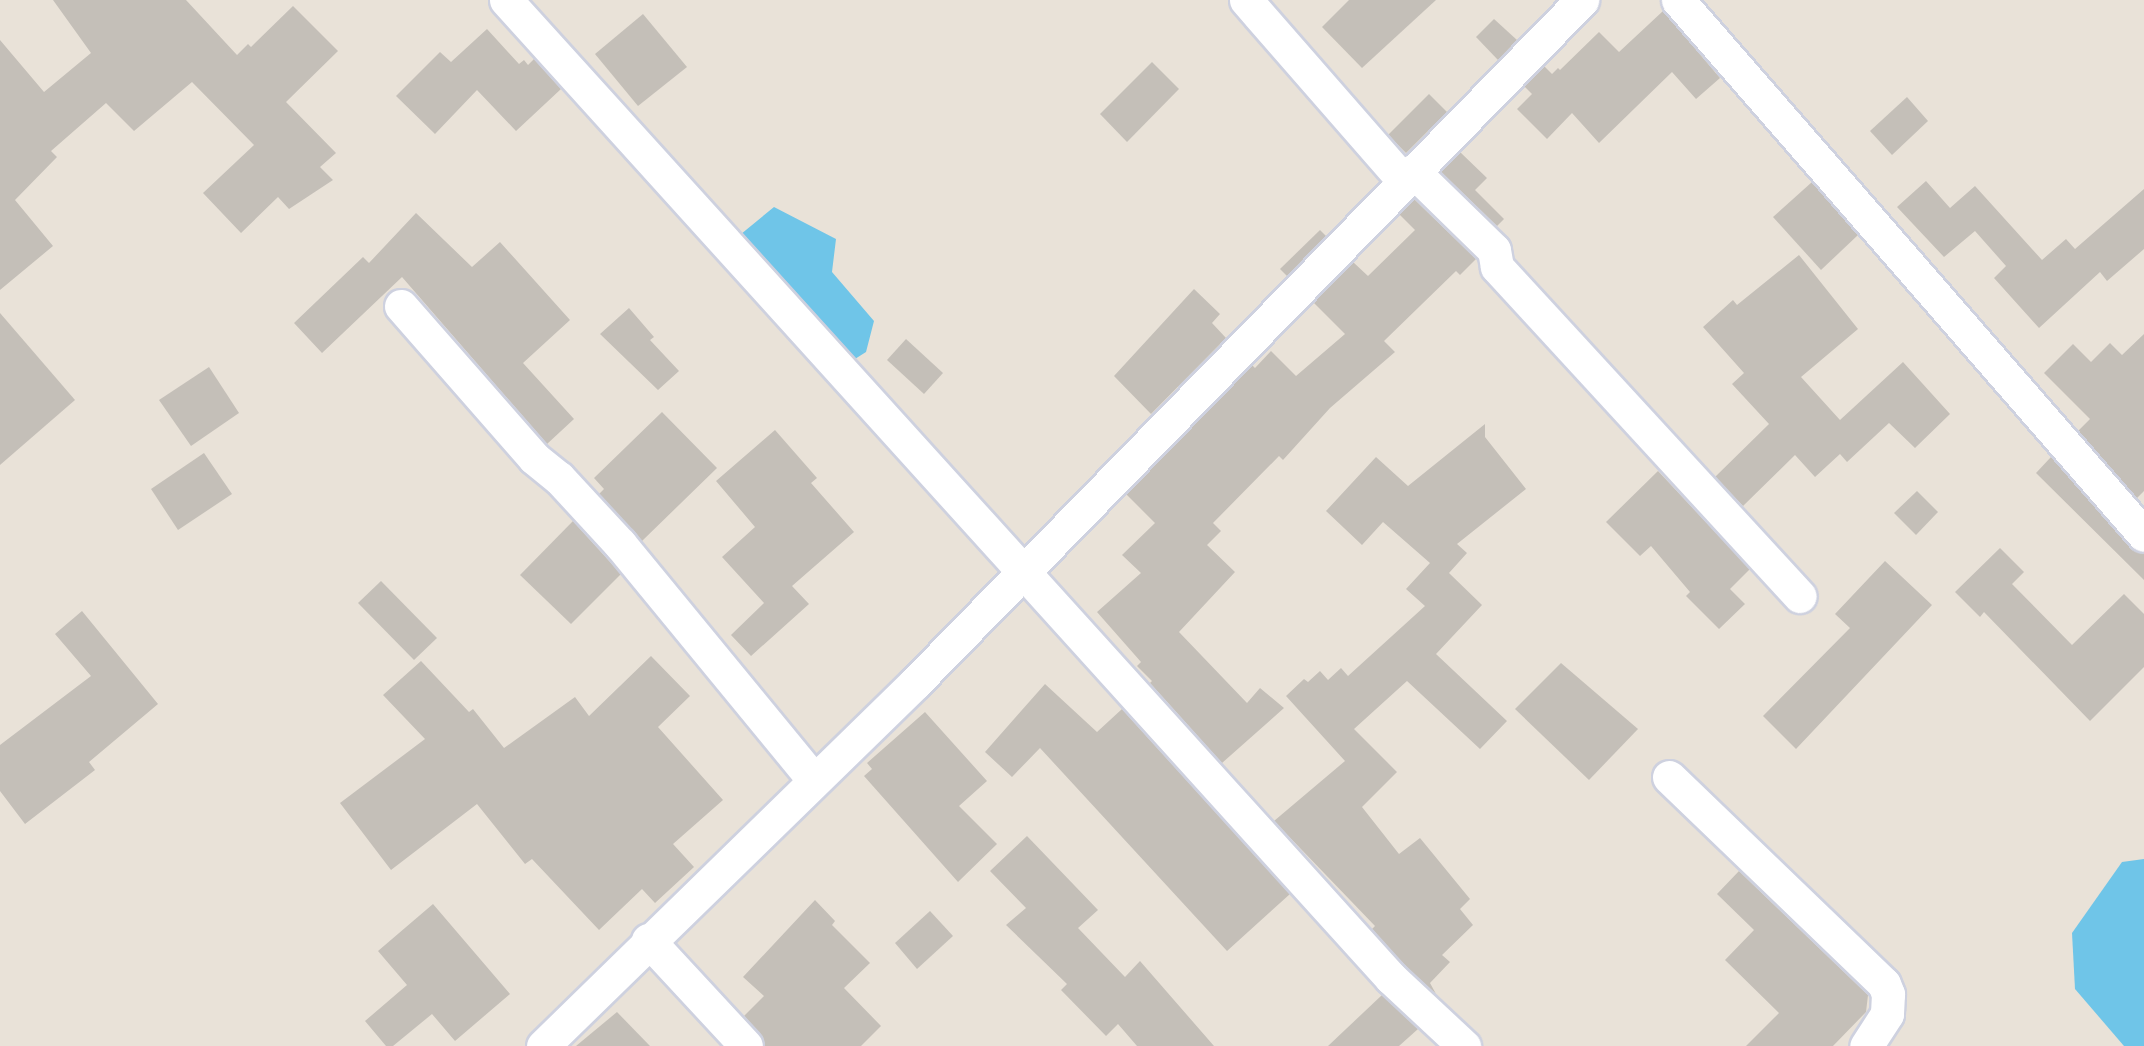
<!DOCTYPE html>
<style>
body{margin:0}
#map{position:relative;width:2144px;height:1046px;overflow:hidden;background:#e9e2d8;font-family:"Source Sans 3",sans-serif}
div>[style]{position:absolute}
.water>*{inset:0;background:#6fc5e8}
.building>*{inset:0;background:#c4bfb8}
.roads{filter:drop-shadow(2px 0 #ced1df) drop-shadow(-2px 0 #ced1df) drop-shadow(0 2px #ced1df) drop-shadow(0 -2px #ced1df)}
.street>*{height:33px;margin:-16.5px;padding:0 16.5px;transform-origin:16.5px;border-radius:16.5px;background:#fff}
span{translate:-50% -50%;white-space:nowrap;text-align:center;line-height:1.15;-webkit-text-stroke:4.5px #fff;paint-order:stroke}
</style>
<div id="map">
<div class="water">
<i style="clip-path:polygon(774px 207px,836px 239px,832px 272px,874px 321px,866px 352px,847px 364px,735px 239px)"></i>
<i style="clip-path:polygon(2144px 859px,2144px 1046px,2124px 1046px,2075px 989px,2072px 933px,2122px 862px)"></i>
</div>
<div class="building">
<i style="clip-path:polygon(53px 0,186px 0,237px 55px,248px 44px,251px 47px,293px 6px,338px 51px,286px 102px,336px 153px,320px 167px,333px 180px,289px 209px,278px 197px,241px 233px,203px 193px,254px 145px,192px 82px,134px 131px,106px 103px,51px 151px,57px 157px,15px 200px,53px 246px,0 290px,0 40px,44px 92px,91px 53px)"></i>
<i style="clip-path:polygon(1349px 0,1436px 0,1362px 68px,1322px 27px)"></i>
<i style="clip-path:polygon(1663px 11px,1720px 78px,1696px 99px,1672px 72px,1599px 143px,1572px 113px,1547px 139px,1517px 109px,1532px 94px,1524px 86px,1544px 66px,1552px 74px,1558px 68px,1560px 70px,1599px 32px,1619px 52px)"></i>
<i style="clip-path:polygon(643px 14px,687px 67px,638px 106px,595px 54px)"></i>
<i style="clip-path:polygon(1494px 19px,1517px 40px,1498px 60px,1476px 37px)"></i>
<i style="clip-path:polygon(487px 29px,519px 64px,524px 60px,528px 65px,534px 59px,561px 89px,516px 131px,477px 90px,435px 134px,396px 96px,440px 52px,451px 62px)"></i>
<i style="clip-path:polygon(1152px 62px,1179px 89px,1127px 142px,1100px 114px)"></i>
<i style="clip-path:polygon(1429px 94px,1447px 112px,1406px 153px,1388px 135px)"></i>
<i style="clip-path:polygon(1907px 97px,1928px 121px,1892px 155px,1870px 131px)"></i>
<i style="clip-path:polygon(1460px 152px,1487px 178px,1475px 190px,1504px 219px,1497px 226px,1441px 172px)"></i>
<i style="clip-path:polygon(1926px 181px,1950px 208px,1975px 186px,2042px 260px,2066px 239px,2075px 249px,2144px 189px,2144px 249px,2107px 281px,2100px 272px,2039px 328px,1994px 278px,2006px 266px,1975px 231px,1944px 257px,1897px 207px)"></i>
<i style="clip-path:polygon(1812px 182px,1858px 235px,1821px 270px,1773px 217px)"></i>
<i style="clip-path:polygon(1414px 199px,1476px 259px,1460px 275px,1456px 271px,1384px 341px,1395px 352px,1330px 408px,1283px 460px,1279px 456px,1213px 523px,1221px 531px,1207px 545px,1235px 572px,1179px 632px,1247px 703px,1260px 688px,1284px 708px,1222px 763px,1150px 683px,1152px 681px,1137px 666px,1141px 662px,1097px 612px,1141px 573px,1122px 555px,1155px 523px,1126px 494px,1252px 365px,1255px 368px,1271px 351px,1296px 376px,1345px 334px,1313px 302px,1353px 262px,1368px 276px,1415px 230px,1399px 214px)"></i>
<i style="clip-path:polygon(416px 213px,472px 267px,500px 242px,570px 320px,523px 363px,574px 419px,547px 444px,402px 277px,322px 353px,294px 323px,363px 257px,369px 263px)"></i>
<i style="clip-path:polygon(1320px 230px,1326px 236px,1287px 276px,1280px 269px)"></i>
<i style="clip-path:polygon(1799px 255px,1858px 329px,1801px 377px,1840px 420px,1903px 362px,1950px 414px,1915px 448px,1889px 423px,1847px 462px,1840px 454px,1815px 477px,1795px 455px,1743px 506px,1715px 477px,1769px 424px,1732px 384px,1744px 373px,1703px 327px,1733px 300px,1737px 305px)"></i>
<i style="clip-path:polygon(1194px 289px,1220px 314px,1212px 323px,1226px 338px,1151px 414px,1114px 376px)"></i>
<i style="clip-path:polygon(629px 308px,654px 337px,650px 340px,679px 371px,658px 390px,600px 334px)"></i>
<i style="clip-path:polygon(0 313px,75px 400px,0 465px)"></i>
<i style="clip-path:polygon(2144px 334px,2144px 491px,2137px 498px,2078px 431px,2090px 419px,2044px 373px,2073px 344px,2091px 362px,2110px 343px,2122px 355px)"></i>
<i style="clip-path:polygon(906px 339px,943px 373px,924px 394px,887px 360px)"></i>
<i style="clip-path:polygon(209px 367px,239px 413px,191px 446px,159px 400px)"></i>
<i style="clip-path:polygon(662px 412px,717px 468px,642px 541px,599px 494px,604px 489px,594px 478px)"></i>
<i style="clip-path:polygon(1485px 424px,1485px 437px,1526px 489px,1457px 544px,1467px 553px,1449px 573px,1482px 605px,1436px 654px,1507px 721px,1480px 749px,1407px 681px,1354px 729px,1397px 772px,1362px 807px,1399px 854px,1420px 838px,1470px 899px,1460px 909px,1473px 925px,1442px 955px,1450px 962px,1430px 983px,1436px 994px,1404px 965px,1372px 929px,1375px 926px,1274px 821px,1345px 761px,1286px 696px,1304px 679px,1308px 682px,1320px 671px,1328px 680px,1341px 668px,1348px 676px,1425px 606px,1406px 589px,1430px 563px,1383px 522px,1362px 545px,1326px 511px,1376px 457px,1408px 486px)"></i>
<i style="clip-path:polygon(775px 430px,817px 478px,811px 483px,854px 532px,792px 586px,809px 604px,751px 656px,731px 635px,764px 603px,722px 557px,755px 527px,716px 481px)"></i>
<i style="clip-path:polygon(204px 453px,232px 494px,178px 530px,151px 489px)"></i>
<i style="clip-path:polygon(2051px 457px,2130px 547px,2144px 553px,2144px 580px,2036px 473px)"></i>
<i style="clip-path:polygon(1658px 471px,1750px 569px,1730px 589px,1745px 604px,1719px 629px,1686px 596px,1690px 592px,1651px 546px,1640px 556px,1606px 522px)"></i>
<i style="clip-path:polygon(1917px 491px,1938px 512px,1916px 535px,1894px 513px)"></i>
<i style="clip-path:polygon(573px 521px,621px 574px,571px 624px,520px 575px)"></i>
<i style="clip-path:polygon(2000px 548px,2024px 572px,2012px 584px,2072px 645px,2124px 594px,2144px 614px,2144px 667px,2090px 721px,1984px 612px,1980px 617px,1955px 592px)"></i>
<i style="clip-path:polygon(1885px 561px,1932px 605px,1796px 749px,1763px 716px,1850px 628px,1835px 614px)"></i>
<i style="clip-path:polygon(381px 581px,437px 638px,414px 660px,358px 603px)"></i>
<i style="clip-path:polygon(82px 611px,158px 704px,89px 762px,95px 770px,25px 824px,0 791px,0 745px,91px 676px,55px 634px)"></i>
<i style="clip-path:polygon(651px 656px,690px 696px,658px 727px,723px 800px,673px 844px,694px 867px,655px 903px,642px 889px,599px 930px,532px 859px,525px 864px,477px 804px,391px 870px,340px 803px,425px 739px,383px 695px,421px 661px,469px 712px,473px 709px,504px 748px,575px 697px,589px 716px)"></i>
<i style="clip-path:polygon(1561px 663px,1638px 729px,1589px 780px,1515px 709px)"></i>
<i style="clip-path:polygon(1045px 684px,1097px 732px,1122px 709px,1290px 894px,1227px 951px,1040px 748px,1012px 777px,985px 752px)"></i>
<i style="clip-path:polygon(925px 712px,987px 781px,959px 806px,997px 844px,958px 882px,864px 776px,872px 769px,867px 763px)"></i>
<i style="clip-path:polygon(1027px 836px,1098px 910px,1078px 928px,1125px 977px,1140px 961px,1214px 1046px,1137px 1046px,1118px 1024px,1106px 1036px,1061px 990px,1067px 984px,1006px 925px,1026px 908px,990px 871px)"></i>
<i style="clip-path:polygon(1739px 871px,1868px 995px,1866px 1012px,1833px 1046px,1746px 1046px,1779px 1013px,1725px 960px,1754px 930px,1717px 894px)"></i>
<i style="clip-path:polygon(815px 900px,835px 921px,832px 925px,870px 963px,844px 988px,881px 1026px,861px 1046px,764px 1046px,760px 1034px,744px 1016px,764px 996px,743px 977px)"></i>
<i style="clip-path:polygon(433px 904px,510px 994px,455px 1041px,432px 1014px,393px 1046px,386px 1046px,365px 1021px,407px 985px,378px 951px)"></i>
<i style="clip-path:polygon(930px 911px,953px 936px,917px 969px,895px 943px)"></i>
<i style="clip-path:polygon(1382px 995px,1418px 1029px,1399px 1046px,1328px 1046px)"></i>
<i style="clip-path:polygon(617px 1012px,650px 1046px,576px 1046px)"></i>
</div>
<div class="roads">
<div class="street">
<i style="left:506px;top:0;width:1319px;rotate:47.86deg"></i>
<i style="left:1391px;top:978px;width:100px;rotate:43deg"></i>
<i style="left:1246px;top:0;width:240px;rotate:48.9deg"></i>
<i style="left:1678px;top:0;width:709px;rotate:48.94deg"></i>
<i style="left:1413px;top:171px;width:113px;rotate:44.3deg"></i>
<i style="left:1494px;top:250px;width:17px;rotate:80deg"></i>
<i style="left:1497px;top:267px;width:447px;rotate:47.4deg"></i>
<i style="left:401px;top:306px;width:202px;rotate:48.8deg"></i>
<i style="left:534px;top:458px;width:32px;rotate:39deg"></i>
<i style="left:559px;top:478px;width:90px;rotate:47.3deg"></i>
<i style="left:620px;top:544px;width:304px;rotate:50.6deg"></i>
<i style="left:1669px;top:777px;width:298px;rotate:43.9deg"></i>
<i style="left:1884px;top:984px;width:11px;rotate:68deg"></i>
<i style="left:1888px;top:994px;width:20px;rotate:93deg"></i>
<i style="left:1887px;top:1014px;width:38px;rotate:123deg"></i>
<i style="left:648px;top:940px;width:144px;rotate:47.2deg"></i>
<i style="left:543px;top:1046px;width:520px;rotate:-44.3deg"></i>
<i style="left:915px;top:683px;width:955px;rotate:-45.68deg"></i>
</div>
</div>
</div>
